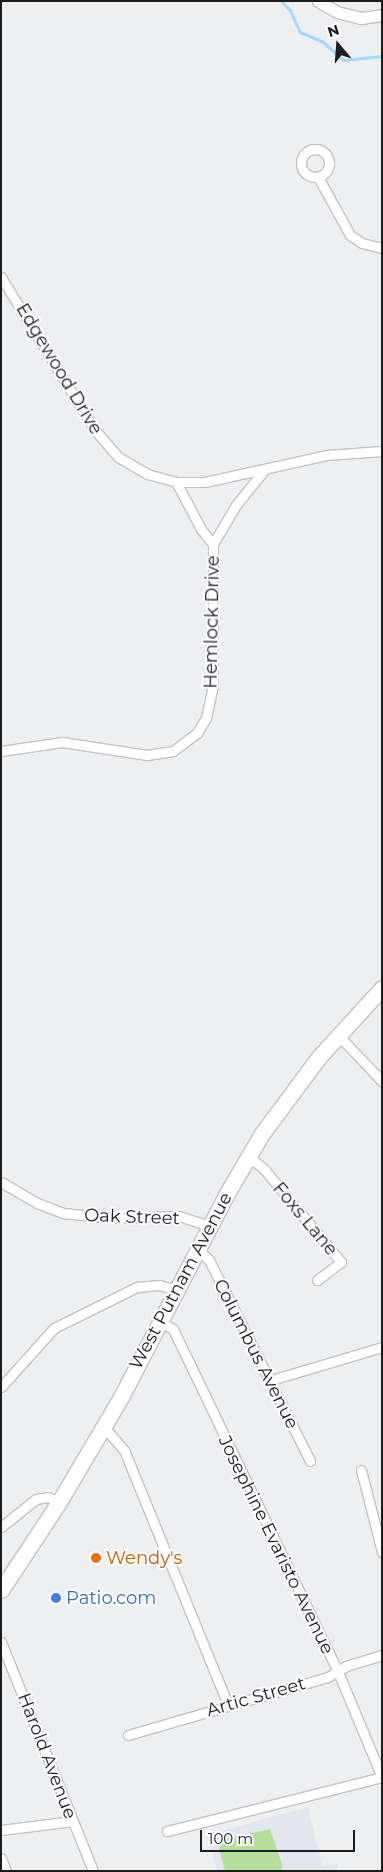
<!DOCTYPE html>
<style>
body{margin:0}
#map{position:relative;width:383px;height:1872px;overflow:hidden;background:#eeeff1;font-family:Montserrat,sans-serif}
div>[style]{position:absolute}
.built>*{inset:0;background:#e3e5ef}
.green>*{inset:0;background:#b3e19d}
.stream>*{height:3px;margin:-1.5px;padding:0 1.5px;transform-origin:1.5px;border-radius:1.5px;background:#a6d8fe}
.roads{filter:drop-shadow(1px 0 #c1c2c4) drop-shadow(-1px 0 #c1c2c4) drop-shadow(0 1px #c1c2c4) drop-shadow(0 -1px #c1c2c4)}
.minor>*{height:9px;margin:-4.5px;padding:0 4.5px;transform-origin:4.5px;border-radius:4.5px;background:#fff}
.minor>.ring{margin:-4.5px;padding:0;box-sizing:content-box;background:none;border:9px solid #fff;border-radius:50%}
.tertiary>*{height:11px;margin:-5.5px;padding:0 5.5px;transform-origin:5.5px;border-radius:5.5px;background:#fff}
.primary>*{height:15px;margin:-7.5px;padding:0 7.5px;transform-origin:7.5px;border-radius:7.5px;background:#fff}
.dots>*{width:14px;height:14px;translate:-50% -50%;box-sizing:border-box;border:2px solid #fcfcff;border-radius:50%}
span{translate:-50% -50%;white-space:nowrap;text-align:center;line-height:1.15;-webkit-text-stroke:4px #fcfcff;paint-order:stroke}
.street-label{font-size:18px;color:#1c1c1d}
.food-label{font-size:18px;color:#c56008}
.left{translate:0 -50%;text-align:left}
.shop-label{font-size:18px;color:#366cbe}
.frame{position:absolute;inset:0;border:2px solid #1c1c1d;pointer-events:none}
.north{position:absolute;left:313px;top:20px;width:50px;height:50px;-webkit-text-stroke:4px #fcfcff;paint-order:stroke;rotate:342deg;font-size:14px;font-weight:700;line-height:20px;text-align:center;color:#1c1c1d}
.north::after{content:'';display:block;margin:auto;width:18px;height:22px;background:#1c1c1d;clip-path:polygon(50% 0,100% 100%,50% 72%,0 100%)}
.scale{position:absolute;left:200px;top:1830px;width:155px;height:22px;box-sizing:border-box;border:2px solid #1c1c1d;border-top:0;padding-left:6px;font-size:15px;line-height:18px;white-space:nowrap;color:#1c1c1d;-webkit-text-stroke:4px #fcfcff;paint-order:stroke}
</style>
<div id="map">
<div class="built">
<i style="clip-path:polygon(308px 1807px,322px 1866px,338px 1864px,337px 1871px,217px 1871px,207px 1835px)"></i>
</div>
<div class="green">
<i style="clip-path:polygon(270px 1829px,283px 1867px,281px 1871px,225px 1871px,219px 1848px,225px 1839px)"></i>
</div>
<div class="stream">
<i style="left:281px;top:1px;width:13px;rotate:45deg"></i>
<i style="left:290px;top:10px;width:24px;rotate:66deg"></i>
<i style="left:300px;top:32px;width:25px;rotate:23deg"></i>
<i style="left:323px;top:42px;width:28px;rotate:41deg"></i>
<i style="left:344px;top:60px;width:38px;rotate:-6deg"></i>
</div>
<div class="roads">
<div class="minor">
<i class="ring" style="left:301px;top:149px;width:19px;height:19px"></i>
<i style="left:318px;top:177px;width:66px;rotate:61.1deg"></i>
<i style="left:350px;top:235px;width:14px;rotate:34deg"></i>
<i style="left:362px;top:243px;width:21px;rotate:14deg"></i>
<i style="left:1px;top:277px;width:178px;rotate:58.5deg"></i>
<i style="left:94px;top:429px;width:37px;rotate:49deg"></i>
<i style="left:118px;top:457px;width:34px;rotate:30deg"></i>
<i style="left:147px;top:474px;width:30px;rotate:15deg"></i>
<i style="left:176px;top:482px;width:29px"></i>
<i style="left:205px;top:482px;width:125px;rotate:-12.5deg"></i>
<i style="left:327px;top:455px;width:55px;rotate:-4.2deg"></i>
<i style="left:213px;top:544px;width:45px;rotate:-59.5deg"></i>
<i style="left:236px;top:505px;width:46px;rotate:-51.1deg"></i>
<i style="left:1px;top:751px;width:62px;rotate:-8.4deg"></i>
<i style="left:62px;top:742px;width:86px;rotate:8.7deg"></i>
<i style="left:147px;top:755px;width:26px;rotate:-9deg"></i>
<i style="left:173px;top:751px;width:30px;rotate:-37deg"></i>
<i style="left:197px;top:733px;width:17px;rotate:-59deg"></i>
<i style="left:206px;top:718px;width:33px;rotate:-78deg"></i>
<i style="left:213px;top:686px;width:142px;rotate:-90deg"></i>
<i style="left:213px;top:544px;width:19px;rotate:-129deg"></i>
<i style="left:201px;top:529px;width:53px;rotate:-118deg"></i>
<i style="left:338px;top:1035px;width:64px;rotate:46.3deg"></i>
<i style="left:248px;top:1156px;width:21px;rotate:39deg"></i>
<i style="left:264px;top:1169px;width:121px;rotate:50.4deg"></i>
<i style="left:341px;top:1262px;width:30px;rotate:143deg"></i>
<i style="left:1px;top:1182px;width:42px;rotate:30.3deg"></i>
<i style="left:37px;top:1203px;width:28px;rotate:21deg"></i>
<i style="left:63px;top:1213px;width:51px;rotate:5.6deg"></i>
<i style="left:114px;top:1218px;width:65px;rotate:-1.8deg"></i>
<i style="left:179px;top:1216px;width:33px;rotate:18deg"></i>
<i style="left:198px;top:1249px;width:16px;rotate:45deg"></i>
<i style="left:209px;top:1260px;width:225px;rotate:63.3deg"></i>
<i style="left:160px;top:1322px;width:15px;rotate:28deg"></i>
<i style="left:173px;top:1329px;width:381px;rotate:64.3deg"></i>
<i style="left:338px;top:1672px;width:114px;rotate:67.3deg"></i>
<i style="left:268px;top:1381px;width:119px;rotate:-16.6deg"></i>
<i style="left:1px;top:1387px;width:79px;rotate:-48.1deg"></i>
<i style="left:54px;top:1328px;width:93px;rotate:-26.3deg"></i>
<i style="left:137px;top:1287px;width:22px;rotate:-5deg"></i>
<i style="left:159px;top:1285px;width:19px;rotate:16deg"></i>
<i style="left:103px;top:1426px;width:32px;rotate:49deg"></i>
<i style="left:124px;top:1450px;width:275px;rotate:67.8deg"></i>
<i style="left:361px;top:1470px;width:85px;rotate:75.6deg"></i>
<i style="left:1px;top:1527px;width:45px;rotate:-38.7deg"></i>
<i style="left:36px;top:1499px;width:12px;rotate:-9deg"></i>
<i style="left:48px;top:1497px;width:12px;rotate:24deg"></i>
<i style="left:1px;top:1642px;width:247px;rotate:68.1deg"></i>
<i style="left:128px;top:1735px;width:208px;rotate:-16.2deg"></i>
<i style="left:328px;top:1677px;width:21px;rotate:-31deg"></i>
<i style="left:346px;top:1666px;width:38px;rotate:-17deg"></i>
<i style="left:1px;top:1830px;width:72px;rotate:-7.2deg"></i>
<i style="left:167px;top:1831px;width:222px;rotate:-14.1deg"></i>
<i style="left:1px;top:1858px;width:14px;rotate:69deg"></i>
</div>
<div class="tertiary">
<i style="left:318px;top:1px;width:22px;rotate:30deg"></i>
<i style="left:337px;top:12px;width:25px;rotate:14deg"></i>
<i style="left:361px;top:18px;width:21px;rotate:-8deg"></i>
</div>
<div class="primary">
<i style="left:1px;top:1590px;width:105px;rotate:-56.6deg"></i>
<i style="left:59px;top:1502px;width:122px;rotate:-59.4deg"></i>
<i style="left:121px;top:1397px;width:228px;rotate:-62.5deg"></i>
<i style="left:226px;top:1195px;width:69px;rotate:-59.7deg"></i>
<i style="left:261px;top:1135px;width:97px;rotate:-53.4deg"></i>
<i style="left:319px;top:1057px;width:93px;rotate:-47.6deg"></i>
</div>
</div>
<div class="dots">
<i style="left:96px;top:1558px;background:#e8710a"></i>
<i style="left:56px;top:1598px;background:#3f7fe0"></i>
</div>
<div class="street-label">
<span style="left:59px;top:369px;rotate:59deg">Edgewood Drive</span>
<span style="left:212px;top:622px;rotate:-89deg">Hemlock Drive</span>
<span style="left:132px;top:1217px;rotate:2deg">Oak Street</span>
<span style="left:305px;top:1219px;rotate:50deg">Foxs Lane</span>
<span style="left:181px;top:1281px;rotate:-62deg">West Putnam Avenue</span>
<span style="left:256px;top:1354px;rotate:63deg">Columbus Avenue</span>
<span style="left:276px;top:1545px;rotate:64deg">Josephine Evaristo Avenue</span>
<span style="left:256px;top:1697px;rotate:-16deg">Artic Street</span>
<span style="left:47px;top:1756px;rotate:69deg">Harold Avenue</span>
</div>
<div class="food-label">
<span class="left" style="left:106px;top:1558px">Wendy's</span>
</div>
<div class="shop-label">
<span class="left" style="left:66px;top:1598px">Patio.com</span>
</div>
<div class="frame"></div>
<div class="north">N</div>
<div class="scale">100 m</div>
</div>
